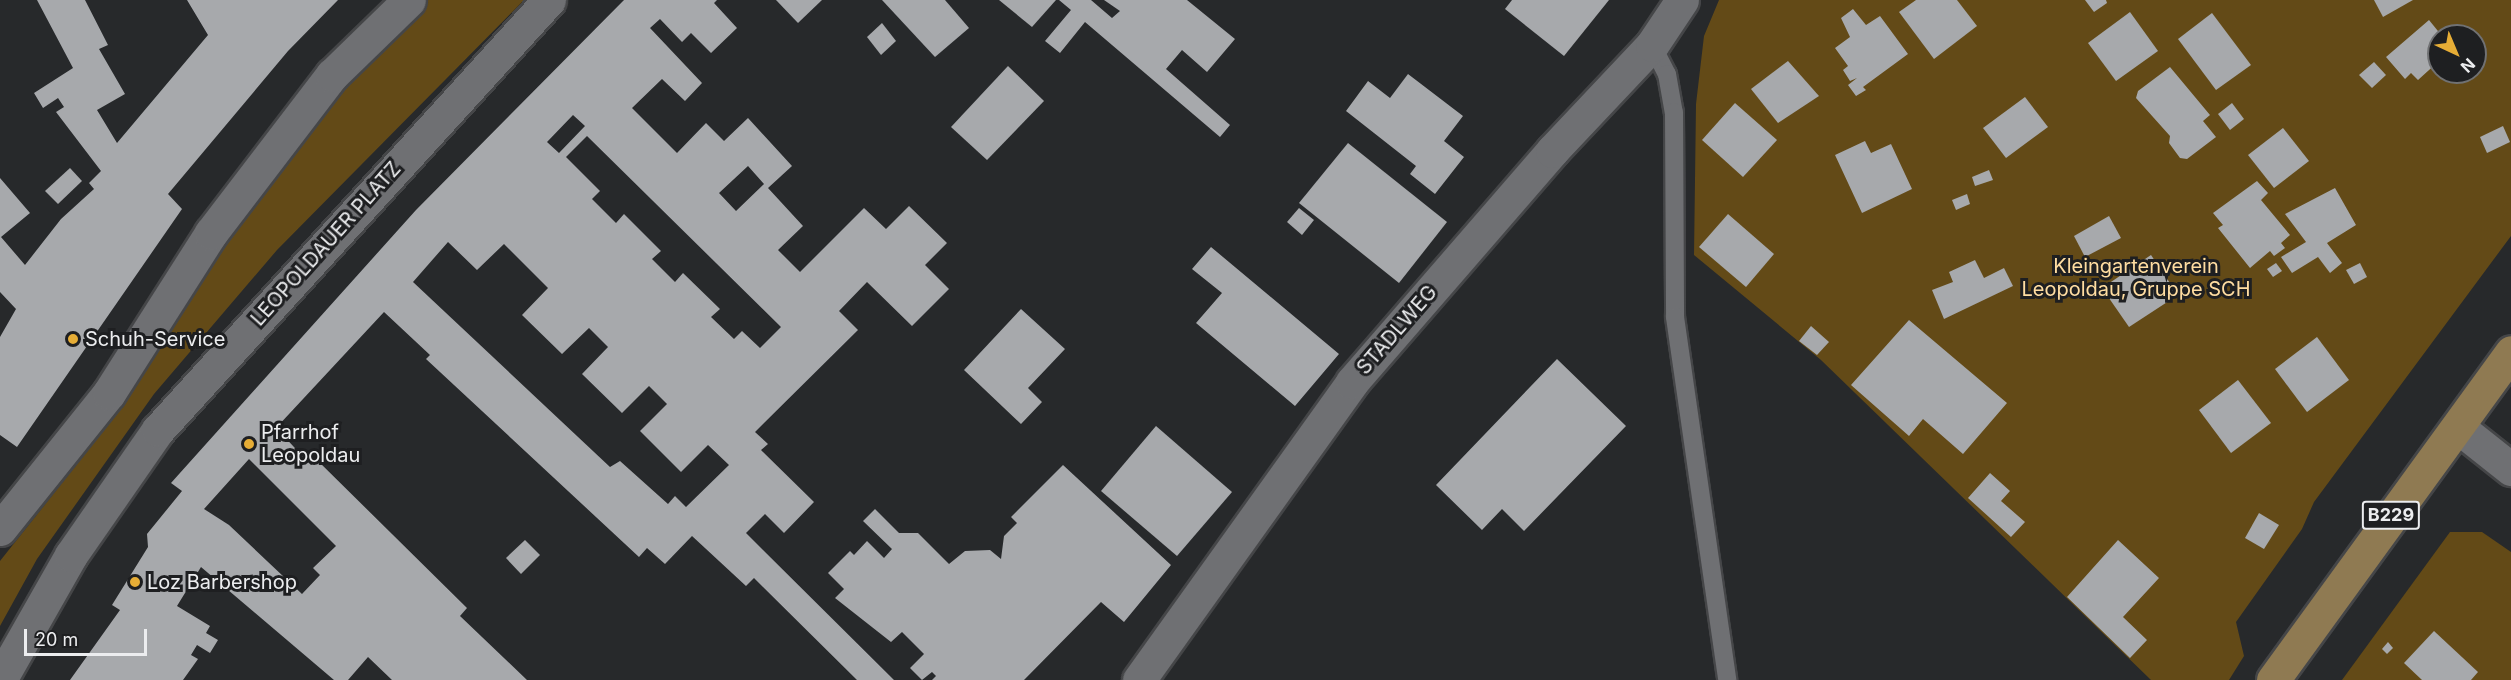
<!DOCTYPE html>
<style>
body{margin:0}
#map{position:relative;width:2511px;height:680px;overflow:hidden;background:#27292b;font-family:Inter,sans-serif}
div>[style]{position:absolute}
.green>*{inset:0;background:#634a17}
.building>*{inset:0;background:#a7a9ac}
.roads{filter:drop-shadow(2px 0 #454648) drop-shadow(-2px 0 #454648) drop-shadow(0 2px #454648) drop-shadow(0 -2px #454648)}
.service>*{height:18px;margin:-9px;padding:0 9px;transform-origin:9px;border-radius:9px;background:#6f7073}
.minor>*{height:33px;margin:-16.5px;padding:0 16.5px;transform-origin:16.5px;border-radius:16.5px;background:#6f7073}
.tertiary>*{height:33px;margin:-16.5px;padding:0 16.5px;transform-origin:16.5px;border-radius:16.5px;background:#6f7073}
.primary>*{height:33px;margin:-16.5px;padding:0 16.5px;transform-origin:16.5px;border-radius:16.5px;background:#8f7a52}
.dots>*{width:16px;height:16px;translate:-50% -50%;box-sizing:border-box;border:3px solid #1e1f21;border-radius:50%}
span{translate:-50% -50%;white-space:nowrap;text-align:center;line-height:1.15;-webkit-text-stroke:6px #1e1f21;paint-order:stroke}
.shield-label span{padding:2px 4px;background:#1e1f21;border:2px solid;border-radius:4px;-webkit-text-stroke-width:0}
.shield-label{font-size:18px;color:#ecedef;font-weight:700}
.street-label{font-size:20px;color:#ecedef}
.park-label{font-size:20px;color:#ffdda1}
.poi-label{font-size:20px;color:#ecedef}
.left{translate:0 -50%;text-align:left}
.north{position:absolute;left:2427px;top:24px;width:60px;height:60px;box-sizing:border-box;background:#1e1f21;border:2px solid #707173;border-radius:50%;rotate:136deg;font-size:16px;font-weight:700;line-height:24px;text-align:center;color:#ecedef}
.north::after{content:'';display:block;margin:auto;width:21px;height:27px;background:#e6ad36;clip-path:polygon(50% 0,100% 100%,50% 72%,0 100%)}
.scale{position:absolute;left:24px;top:629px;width:123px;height:27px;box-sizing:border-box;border:3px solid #ecedef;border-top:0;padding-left:8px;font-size:18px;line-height:21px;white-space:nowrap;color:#ecedef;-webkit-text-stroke:4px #1e1f21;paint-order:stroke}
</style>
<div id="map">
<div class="green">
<i style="clip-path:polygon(428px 0,524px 0,277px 250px,154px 394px,37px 559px,0 626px,0 561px,116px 415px,279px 163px,374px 50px)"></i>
<i style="clip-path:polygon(evenodd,1719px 0,2511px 0,2511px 236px,2314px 502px,2302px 529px,2236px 622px,2244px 656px,2229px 680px,2151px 680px,1821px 360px,1694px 255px,1696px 104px,1704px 36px,1719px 0,2439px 36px,2475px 36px,2475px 72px,2439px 72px,2439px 36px)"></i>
<i style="clip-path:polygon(2450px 532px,2482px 532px,2511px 552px,2511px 680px,2342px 680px)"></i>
</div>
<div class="building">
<i style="clip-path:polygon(37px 0,85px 0,108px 45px,99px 49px,125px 94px,97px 110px,117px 143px,208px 35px,187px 0,338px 0,288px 51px,168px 194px,182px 209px,17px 447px,0 435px,0 337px,16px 309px,0 292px,0 178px,30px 213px,1px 237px,25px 265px,61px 219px,94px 189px,89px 183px,101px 171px,56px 112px,64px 107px,58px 98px,43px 108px,34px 93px,73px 68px)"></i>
<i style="clip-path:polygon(evenodd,624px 0,717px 0,714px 3px,737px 28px,711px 53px,691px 33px,682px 42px,660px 19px,650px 28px,702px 83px,685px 101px,662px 79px,632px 108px,677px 153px,706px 123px,724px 141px,748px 118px,792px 166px,768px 188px,803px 226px,778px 250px,800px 272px,864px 208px,886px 229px,909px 206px,947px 243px,925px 265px,949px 289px,912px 326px,867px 282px,839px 311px,858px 330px,755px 432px,768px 444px,761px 450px,814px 502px,784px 533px,765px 514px,746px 533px,894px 680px,857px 680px,754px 578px,746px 586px,692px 536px,665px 564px,647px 548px,639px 557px,426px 359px,430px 355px,384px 312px,276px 428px,311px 465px,317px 460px,467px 608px,460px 616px,527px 680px,392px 680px,368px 657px,348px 680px,334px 680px,201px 567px,177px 606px,210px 626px,206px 633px,218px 640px,210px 653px,197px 645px,191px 655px,198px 659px,183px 680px,70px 680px,120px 610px,112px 605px,148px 547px,147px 534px,182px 491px,171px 483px,416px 210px,624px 0,573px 115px,585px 126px,559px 153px,547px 142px,573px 115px,624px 0,587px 136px,781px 327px,760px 348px,742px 331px,734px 339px,711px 317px,720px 309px,683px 273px,675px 282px,652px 259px,661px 251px,624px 214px,616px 223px,592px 199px,600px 191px,566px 157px,587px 136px,624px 0,748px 166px,764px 184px,736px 211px,719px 193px,748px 166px,624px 0,448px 242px,477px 270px,504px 244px,548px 288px,522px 315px,562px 354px,589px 328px,608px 347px,582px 374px,622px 413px,649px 386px,667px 404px,640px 431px,681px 472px,708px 445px,729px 465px,686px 507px,675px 496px,668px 504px,620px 461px,610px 467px,413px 282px,448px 242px,624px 0,249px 459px,336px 546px,313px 568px,320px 575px,302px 594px,229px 525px,204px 509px,249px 459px)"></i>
<i style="clip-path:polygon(776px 0,822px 0,798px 23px)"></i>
<i style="clip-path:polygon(882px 0,945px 0,969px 28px,935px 57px)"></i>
<i style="clip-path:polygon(999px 0,1056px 0,1032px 27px)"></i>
<i style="clip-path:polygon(1059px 0,1091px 0,1112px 18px,1120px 11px,1104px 0,1187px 0,1235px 39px,1207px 72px,1182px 50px,1166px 69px,1230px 125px,1220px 137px,1085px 22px,1060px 53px,1045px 41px,1071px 10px)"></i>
<i style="clip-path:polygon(1512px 0,1609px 0,1564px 56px,1505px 9px)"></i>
<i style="clip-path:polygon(1916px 0,1957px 0,1977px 26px,1934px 59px,1899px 12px)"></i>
<i style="clip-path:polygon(2085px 0,2106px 0,2107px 3px,2094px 12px)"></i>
<i style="clip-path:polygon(2374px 0,2413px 0,2383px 17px)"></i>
<i style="clip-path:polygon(1853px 9px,1866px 25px,1880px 16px,1908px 54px,1863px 87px,1866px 90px,1856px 96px,1848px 85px,1857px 78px,1850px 81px,1843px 70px,1848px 66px,1835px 48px,1850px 37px,1841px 18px)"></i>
<i style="clip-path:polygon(2130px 12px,2158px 51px,2116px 81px,2088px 43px)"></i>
<i style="clip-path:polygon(2212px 13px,2251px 65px,2216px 90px,2178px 39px)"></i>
<i style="clip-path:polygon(2429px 20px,2442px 36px,2439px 36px,2439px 61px,2418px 80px,2411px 73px,2405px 79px,2386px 57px)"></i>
<i style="clip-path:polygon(882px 23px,896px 41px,881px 55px,867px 37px)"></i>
<i style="clip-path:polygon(1788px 61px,1819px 96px,1778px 123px,1751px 89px)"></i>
<i style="clip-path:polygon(2374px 62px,2386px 75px,2372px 88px,2359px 75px)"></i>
<i style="clip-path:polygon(1008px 66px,1044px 101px,987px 160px,951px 127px)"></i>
<i style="clip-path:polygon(2170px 67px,2210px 115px,2203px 121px,2216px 137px,2187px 159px,2180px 158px,2169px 143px,2170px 136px,2136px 98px,2138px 91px)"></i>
<i style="clip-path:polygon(1408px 74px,1463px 116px,1444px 141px,1464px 157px,1435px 194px,1410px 174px,1416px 166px,1346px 111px,1368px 81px,1390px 98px)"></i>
<i style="clip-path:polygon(2025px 97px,2048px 127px,2006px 158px,1983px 128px)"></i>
<i style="clip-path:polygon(1735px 103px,1777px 140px,1743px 177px,1702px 140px)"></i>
<i style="clip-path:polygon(2232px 103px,2244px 119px,2230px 130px,2218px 114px)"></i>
<i style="clip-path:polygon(2503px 126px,2510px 142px,2487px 153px,2480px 137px)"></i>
<i style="clip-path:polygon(2283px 128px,2309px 161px,2274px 188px,2248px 155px)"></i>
<i style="clip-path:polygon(1865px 141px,1871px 153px,1891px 144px,1912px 189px,1862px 213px,1835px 155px)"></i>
<i style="clip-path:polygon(1348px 143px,1447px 222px,1399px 283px,1299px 203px)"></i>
<i style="clip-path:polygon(70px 168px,82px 181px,58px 204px,45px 191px)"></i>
<i style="clip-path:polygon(1989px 170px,1993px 180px,1975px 186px,1972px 177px)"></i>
<i style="clip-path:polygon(2257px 181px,2268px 193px,2261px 200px,2290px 235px,2281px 243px,2285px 248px,2274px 256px,2270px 251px,2250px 268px,2218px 228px,2223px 225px,2213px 213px)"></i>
<i style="clip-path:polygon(2335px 188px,2356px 225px,2327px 243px,2342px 263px,2330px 273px,2318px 257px,2292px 273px,2281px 257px,2306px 242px,2285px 214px)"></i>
<i style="clip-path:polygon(1967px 194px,1970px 204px,1956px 210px,1952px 200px)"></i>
<i style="clip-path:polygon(1299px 208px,1314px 220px,1302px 235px,1287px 222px)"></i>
<i style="clip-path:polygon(1728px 214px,1774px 254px,1746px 287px,1699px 247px)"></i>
<i style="clip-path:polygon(2109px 216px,2121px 238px,2085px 257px,2074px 236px)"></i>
<i style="clip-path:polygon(1211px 247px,1339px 354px,1295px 406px,1196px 323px,1222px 293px,1192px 269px)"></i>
<i style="clip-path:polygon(2151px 255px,2178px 295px,2129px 327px,2102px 288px)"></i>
<i style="clip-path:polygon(1975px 260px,1984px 278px,2004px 268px,2013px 286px,1944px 319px,1932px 290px,1953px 282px,1949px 272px)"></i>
<i style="clip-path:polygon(2276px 263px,2282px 271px,2273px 277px,2267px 269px)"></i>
<i style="clip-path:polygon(2360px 263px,2367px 277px,2354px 284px,2346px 270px)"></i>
<i style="clip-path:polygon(1021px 309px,1065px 349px,1028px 388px,1042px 402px,1021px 424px,964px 370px)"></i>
<i style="clip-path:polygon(1909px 320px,2007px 403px,1963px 454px,1923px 419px,1909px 436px,1851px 385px)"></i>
<i style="clip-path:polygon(1811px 326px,1829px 342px,1817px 355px,1799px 341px)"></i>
<i style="clip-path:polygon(2317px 337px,2349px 380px,2307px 412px,2275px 369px)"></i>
<i style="clip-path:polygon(1557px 359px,1626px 426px,1524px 531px,1502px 509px,1482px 530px,1436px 485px)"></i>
<i style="clip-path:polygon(2238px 380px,2271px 423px,2231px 453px,2199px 410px)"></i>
<i style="clip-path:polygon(1156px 426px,1232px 492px,1177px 556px,1101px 491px)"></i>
<i style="clip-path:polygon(1063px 465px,1171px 565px,1124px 622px,1101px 602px,1024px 680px,932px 680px,936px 676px,932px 672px,922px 680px,910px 668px,924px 654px,902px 632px,891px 642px,835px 598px,844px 589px,828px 573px,850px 551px,854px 555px,867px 541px,884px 558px,892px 549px,863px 521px,875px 509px,899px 533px,918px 533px,949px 564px,965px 551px,990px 550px,1001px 559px,1004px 536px,1017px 523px,1011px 517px)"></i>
<i style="clip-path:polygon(1990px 473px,2010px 491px,2001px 501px,2025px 522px,2011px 537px,1968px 498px)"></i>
<i style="clip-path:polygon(2259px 513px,2279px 525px,2264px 549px,2245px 538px)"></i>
<i style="clip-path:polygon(525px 540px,540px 555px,521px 574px,506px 558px)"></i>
<i style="clip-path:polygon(2118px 540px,2159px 578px,2123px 617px,2147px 640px,2130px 658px,2067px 597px)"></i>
<i style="clip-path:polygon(2434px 631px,2478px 672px,2471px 680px,2422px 680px,2404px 663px)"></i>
<i style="clip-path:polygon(2388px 642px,2393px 648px,2387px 654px,2382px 649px)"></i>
</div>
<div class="roads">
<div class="service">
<i style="left:1652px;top:45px;width:33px;rotate:63deg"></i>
<i style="left:1667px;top:74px;width:39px;rotate:80deg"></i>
<i style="left:1674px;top:112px;width:205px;rotate:89.7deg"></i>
<i style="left:1675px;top:317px;width:367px;rotate:81.8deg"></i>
</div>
<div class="minor">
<i style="left:2458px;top:427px;width:68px;rotate:38.4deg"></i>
<i style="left:1139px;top:680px;width:366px;rotate:-54.4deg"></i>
<i style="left:1352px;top:382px;width:306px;rotate:-49.1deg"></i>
<i style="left:1552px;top:151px;width:146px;rotate:-46.7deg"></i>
<i style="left:1652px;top:45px;width:54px;rotate:-56.3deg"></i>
</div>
<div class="tertiary">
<i style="left:0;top:529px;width:174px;rotate:-51.3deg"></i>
<i style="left:109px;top:393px;width:190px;rotate:-57.5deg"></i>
<i style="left:211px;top:233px;width:199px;rotate:-52.6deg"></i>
<i style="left:332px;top:75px;width:107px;rotate:-44.2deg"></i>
<i style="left:0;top:680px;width:144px;rotate:-60.4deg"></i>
<i style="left:71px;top:555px;width:152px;rotate:-55.2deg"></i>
<i style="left:158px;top:430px;width:581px;rotate:-47.72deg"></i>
</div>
<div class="primary">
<i style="left:2273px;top:680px;width:405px;rotate:-54deg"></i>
</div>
</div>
<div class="dots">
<i style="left:73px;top:339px;background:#e6ad36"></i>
<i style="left:249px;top:444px;background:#e6ad36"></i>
<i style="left:135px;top:582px;background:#e6ad36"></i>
</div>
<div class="shield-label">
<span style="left:2391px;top:515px">B229</span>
</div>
<div class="street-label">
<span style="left:326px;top:244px;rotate:-48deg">LEOPOLDAUER PLATZ</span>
<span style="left:1397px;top:330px;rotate:-49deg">STADLWEG</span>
</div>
<div class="park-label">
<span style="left:2136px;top:278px">Kleingartenverein<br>Leopoldau, Gruppe SCH</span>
</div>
<div class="poi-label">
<span class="left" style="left:85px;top:339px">Schuh-Service</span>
<span class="left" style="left:261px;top:444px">Pfarrhof<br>Leopoldau</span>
<span class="left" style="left:147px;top:582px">Loz Barbershop</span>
</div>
<div class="north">N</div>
<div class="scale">20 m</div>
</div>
